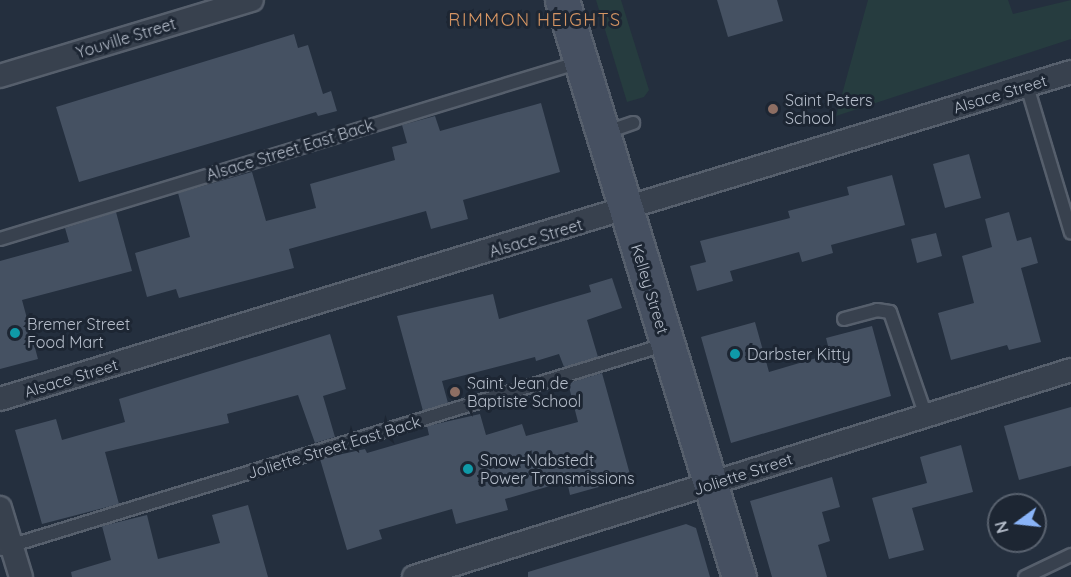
<!DOCTYPE html>
<style>
body{margin:0}
#map{position:relative;width:1071px;height:577px;overflow:hidden;background:#242f3e;font-family:Quicksand,sans-serif}
div>[style]{position:absolute}
.green>*{inset:0;background:#263c3f}
.building>*{inset:0;background:#455162}
.roads{filter:drop-shadow(2px 0 #565f6c) drop-shadow(-2px 0 #565f6c) drop-shadow(0 2px #565f6c) drop-shadow(0 -2px #565f6c)}
.lane>*{height:12px;margin:-6px;padding:0 6px;transform-origin:6px;border-radius:6px;background:#38414e}
.street>*{height:22px;margin:-11px;padding:0 11px;transform-origin:11px;border-radius:11px;background:#38414e}
.secondary>*{height:33px;margin:-16.5px;padding:0 16.5px;transform-origin:16.5px;border-radius:16.5px;background:#465061}
.dots>*{width:16px;height:16px;translate:-50% -50%;box-sizing:border-box;border:3px solid #1d2633;border-radius:50%}
span{translate:-50% -50%;white-space:nowrap;text-align:center;line-height:1.15;-webkit-text-stroke:6px #1d2633;paint-order:stroke}
.street-label{font-size:16px;color:#b4bcc9}
.poi-label{font-size:16px;color:#b4bcc9}
.left{translate:0 -50%;text-align:left}
.neighbourhood-label{font-size:18px;color:#d59563;letter-spacing:1.5px}
.north{position:absolute;left:987px;top:493px;width:60px;height:60px;box-sizing:border-box;background:#1d2633;border:2px solid #59626f;border-radius:50%;rotate:255deg;font-size:16px;font-weight:700;line-height:24px;text-align:center;color:#b4bcc9}
.north::after{content:'';display:block;margin:auto;width:21px;height:27px;background:#8ab4f8;clip-path:polygon(50% 0,100% 100%,50% 72%,0 100%)}
</style>
<div id="map">
<div class="green">
<i style="clip-path:polygon(596px 0,621px 0,649px 90px,644px 97px,627px 102px)"></i>
<i style="clip-path:polygon(868px 0,1008px 0,1013px 14px,1071px 0,1071px 39px,836px 116px)"></i>
</div>
<div class="building">
<i style="clip-path:polygon(717px 0,777px 0,783px 21px,728px 37px)"></i>
<i style="clip-path:polygon(294px 34px,298px 48px,308px 45px,323px 94px,331px 91px,337px 111px,318px 116px,316px 112px,79px 182px,56px 107px)"></i>
<i style="clip-path:polygon(541px 103px,560px 172px,463px 200px,468px 219px,431px 229px,426px 211px,289px 249px,294px 268px,179px 298px,176px 289px,147px 297px,135px 253px,190px 237px,178px 193px,252px 172px,266px 221px,316px 208px,310px 184px,395px 160px,392px 147px,407px 143px,402px 125px,435px 116px,440px 131px)"></i>
<i style="clip-path:polygon(969px 154px,981px 198px,945px 208px,933px 164px)"></i>
<i style="clip-path:polygon(892px 175px,905px 225px,831px 245px,833px 253px,802px 262px,799px 252px,730px 271px,733px 281px,697px 291px,690px 266px,706px 262px,700px 241px,790px 218px,788px 211px,849px 195px,847px 187px)"></i>
<i style="clip-path:polygon(116px 212px,132px 271px,22px 300px,38px 359px,0 369px,0 261px,69px 242px,65px 228px)"></i>
<i style="clip-path:polygon(1009px 212px,1017px 241px,1031px 237px,1038px 263px,1021px 268px,1041px 342px,1009px 350px,1007px 345px,951px 360px,938px 313px,974px 303px,962px 256px,992px 247px,985px 219px)"></i>
<i style="clip-path:polygon(936px 233px,942px 256px,917px 263px,911px 239px)"></i>
<i style="clip-path:polygon(612px 278px,622px 308px,587px 320px,598px 357px,564px 367px,559px 354px,536px 361px,535px 357px,442px 381px,448px 403px,423px 411px,397px 316px,493px 294px,499px 319px,591px 292px,589px 285px)"></i>
<i style="clip-path:polygon(755px 322px,769px 372px,830px 354px,826px 338px,872px 326px,891px 396px,731px 443px,701px 337px)"></i>
<i style="clip-path:polygon(330px 334px,346px 389px,323px 396px,335px 437px,315px 443px,298px 395px,227px 414px,229px 423px,105px 452px,119px 504px,42px 524px,15px 430px,56px 419px,62px 440px,125px 422px,119px 399px)"></i>
<i style="clip-path:polygon(602px 373px,631px 478px,570px 495px,567px 481px,505px 499px,508px 510px,456px 524px,452px 509px,379px 530px,382px 539px,347px 550px,320px 459px,365px 449px,367px 453px,429px 435px,427px 426px,480px 414px,486px 435px,522px 424px,526px 436px,578px 422px,568px 383px)"></i>
<i style="clip-path:polygon(1071px 407px,1071px 466px,1019px 480px,1004px 426px)"></i>
<i style="clip-path:polygon(961px 445px,973px 492px,912px 508px,924px 550px,889px 559px,872px 498px,927px 483px,920px 457px)"></i>
<i style="clip-path:polygon(832px 477px,840px 507px,822px 512px,830px 541px,818px 545px,827px 577px,772px 577px,750px 501px)"></i>
<i style="clip-path:polygon(248px 505px,268px 577px,72px 577px,71px 572px,111px 560px,102px 526px,147px 515px,158px 559px,220px 543px,212px 515px)"></i>
<i style="clip-path:polygon(686px 524px,696px 528px,710px 577px,528px 577px,528px 572px)"></i>
</div>
<div class="roads">
<div class="lane">
<i style="left:1027px;top:86px;width:153px;rotate:73.3deg"></i>
<i style="left:604px;top:133px;width:31px;rotate:-19deg"></i>
<i style="left:0;top:239px;width:606px;rotate:-16.97deg"></i>
<i style="left:844px;top:319px;width:34px;rotate:-15deg"></i>
<i style="left:877px;top:310px;width:13px;rotate:9deg"></i>
<i style="left:890px;top:312px;width:110px;rotate:70.9deg"></i>
<i style="left:0;top:549px;width:698px;rotate:-17.08deg"></i>
<i style="left:1025px;top:577px;width:51px;rotate:-25.6deg"></i>
</div>
<div class="street">
<i style="left:0;top:76px;width:263px;rotate:-16.8deg"></i>
<i style="left:0;top:399px;width:1120px;rotate:-16.98deg"></i>
<i style="left:0;top:508px;width:72px;rotate:73.1deg"></i>
<i style="left:414px;top:577px;width:689px;rotate:-17.49deg"></i>
</div>
<div class="secondary">
<i style="left:562px;top:0;width:604px;rotate:72.95deg"></i>
</div>
</div>
<div class="dots">
<i style="left:773px;top:109px;background:#8d6e63"></i>
<i style="left:15px;top:333px;background:#0f9aa8"></i>
<i style="left:735px;top:354px;background:#0f9aa8"></i>
<i style="left:455px;top:392px;background:#8d6e63"></i>
<i style="left:468px;top:469px;background:#0f9aa8"></i>
</div>
<div class="street-label">
<span style="left:126px;top:38px;rotate:-17deg">Youville Street</span>
<span style="left:1000px;top:94px;rotate:-17deg">Alsace Street</span>
<span style="left:290px;top:150px;rotate:-17deg">Alsace Street East Back</span>
<span style="left:536px;top:238px;rotate:-17deg">Alsace Street</span>
<span style="left:650px;top:289px;rotate:73deg">Kelley Street</span>
<span style="left:71px;top:378px;rotate:-17deg">Alsace Street</span>
<span style="left:334px;top:447px;rotate:-17deg">Joliette Street East Back</span>
<span style="left:743px;top:474px;rotate:-18deg">Joliette Street</span>
</div>
<div class="poi-label">
<span class="left" style="left:785px;top:109px">Saint Peters<br>School</span>
<span class="left" style="left:27px;top:333px">Bremer Street<br>Food Mart</span>
<span class="left" style="left:747px;top:354px">Darbster Kitty</span>
<span class="left" style="left:467px;top:392px">Saint Jean de<br>Baptiste School</span>
<span class="left" style="left:480px;top:469px">Snow-Nabstedt<br>Power Transmissions</span>
</div>
<div class="neighbourhood-label">
<span style="left:535px;top:20px">RIMMON HEIGHTS</span>
</div>
<div class="north">N</div>
</div>
